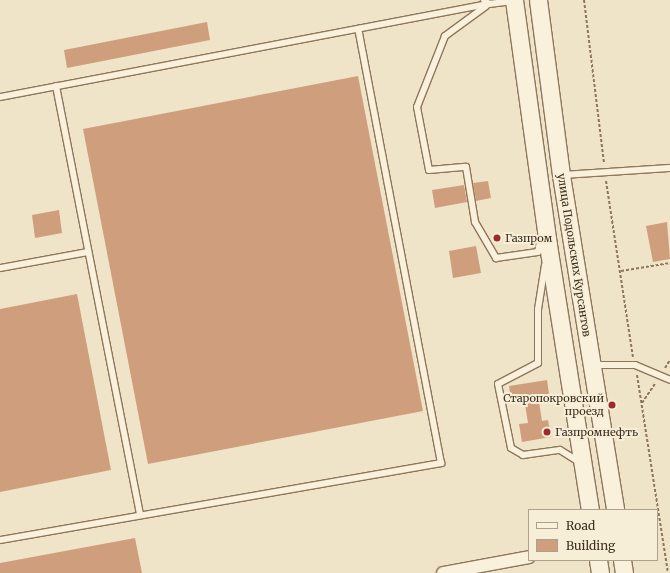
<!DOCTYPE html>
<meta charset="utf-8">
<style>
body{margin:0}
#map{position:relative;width:670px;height:573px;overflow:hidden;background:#f0e4c8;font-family:Merriweather,serif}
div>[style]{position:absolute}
.building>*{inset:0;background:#cf9f7d}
.path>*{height:2px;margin-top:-1px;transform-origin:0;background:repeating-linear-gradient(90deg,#8d765c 0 3px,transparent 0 5px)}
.roads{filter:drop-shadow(1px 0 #8d765c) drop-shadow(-1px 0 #8d765c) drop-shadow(0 1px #8d765c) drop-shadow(0 -1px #8d765c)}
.service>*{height:6px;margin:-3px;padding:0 3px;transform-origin:3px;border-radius:3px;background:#faf1dc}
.minor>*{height:12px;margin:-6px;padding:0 6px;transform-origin:6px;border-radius:6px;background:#faf1dc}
.secondary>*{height:17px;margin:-8.5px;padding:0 8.5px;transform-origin:8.5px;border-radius:8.5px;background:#faf1dc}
.dots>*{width:11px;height:11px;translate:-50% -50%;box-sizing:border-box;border:2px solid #f7eed8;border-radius:50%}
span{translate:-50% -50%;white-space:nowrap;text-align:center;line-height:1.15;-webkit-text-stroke:4px #f7eed8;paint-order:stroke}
.poi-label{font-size:11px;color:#3d2e20}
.left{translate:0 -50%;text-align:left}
.right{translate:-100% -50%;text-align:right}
.street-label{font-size:11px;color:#3d2e20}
.legend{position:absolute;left:528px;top:509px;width:130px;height:52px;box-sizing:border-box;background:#f7eed8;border:1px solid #ada18e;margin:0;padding:5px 7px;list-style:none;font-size:12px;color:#3d2e20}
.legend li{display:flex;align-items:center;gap:8px;height:20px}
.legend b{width:20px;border:1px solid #ada18e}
</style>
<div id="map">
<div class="building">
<i style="clip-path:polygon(207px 22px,210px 40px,67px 68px,64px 50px)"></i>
<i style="clip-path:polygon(358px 76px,423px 411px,148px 464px,83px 129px)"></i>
<i style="clip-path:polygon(488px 181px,491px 198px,476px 201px,473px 183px)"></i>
<i style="clip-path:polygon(464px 185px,467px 202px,435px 208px,432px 190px)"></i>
<i style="clip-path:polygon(59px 210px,62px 233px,35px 238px,32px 215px)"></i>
<i style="clip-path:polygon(667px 222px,670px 259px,653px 262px,646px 226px)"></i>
<i style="clip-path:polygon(476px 246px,481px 273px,453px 278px,449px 251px)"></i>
<i style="clip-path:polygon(77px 294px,111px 470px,0 492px,0 309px)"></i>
<i style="clip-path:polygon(547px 380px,549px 394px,538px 395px,542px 421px,548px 420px,551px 437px,522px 442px,519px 424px,528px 423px,524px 398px,511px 400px,509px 386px)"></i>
<i style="clip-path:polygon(135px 538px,142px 573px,0 573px,0 563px)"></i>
</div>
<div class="path">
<i style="left:584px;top:0;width:164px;rotate:83deg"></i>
<i style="left:606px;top:181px;width:178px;rotate:81.3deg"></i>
<i style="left:621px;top:271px;width:50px;rotate:-9.3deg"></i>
<i style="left:665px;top:368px;width:9px;rotate:-58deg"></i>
<i style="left:637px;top:375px;width:200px;rotate:81.1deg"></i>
<i style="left:642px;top:403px;width:23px;rotate:-56deg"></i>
</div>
<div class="roads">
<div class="service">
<i style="left:484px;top:0;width:6px;rotate:39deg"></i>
<i style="left:489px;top:4px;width:24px;rotate:-7deg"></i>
<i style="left:486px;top:6px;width:51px;rotate:143.8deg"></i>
<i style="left:445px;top:36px;width:76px;rotate:111.5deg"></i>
<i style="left:417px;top:107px;width:64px;rotate:79.2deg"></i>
<i style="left:429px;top:170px;width:37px;rotate:-5deg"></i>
<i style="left:466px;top:167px;width:56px;rotate:80.7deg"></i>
<i style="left:475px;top:222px;width:42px;rotate:59.7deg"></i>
<i style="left:496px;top:258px;width:42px;rotate:-8.1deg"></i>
<i style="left:538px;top:252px;width:15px;rotate:-79deg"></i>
<i style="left:56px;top:86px;width:437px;rotate:78.9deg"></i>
<i style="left:0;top:97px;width:498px;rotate:-10.8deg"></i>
<i style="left:562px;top:175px;width:108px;rotate:-3.7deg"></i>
<i style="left:545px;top:265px;width:45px;rotate:99deg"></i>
<i style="left:538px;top:309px;width:54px;rotate:90deg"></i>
<i style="left:538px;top:363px;width:45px;rotate:152.3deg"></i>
<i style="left:498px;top:384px;width:65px;rotate:78.5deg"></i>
<i style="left:511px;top:448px;width:14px;rotate:30deg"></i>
<i style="left:523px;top:455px;width:37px;rotate:-8deg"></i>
<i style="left:560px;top:450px;width:22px;rotate:32deg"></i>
<i style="left:0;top:268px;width:89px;rotate:-10.3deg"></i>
<i style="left:593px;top:365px;width:42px"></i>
<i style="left:635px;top:365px;width:38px;rotate:23deg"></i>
<i style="left:0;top:540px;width:448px;rotate:-9.9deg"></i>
<i style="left:441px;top:463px;width:442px;rotate:-100.8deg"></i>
</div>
<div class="minor">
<i style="left:443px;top:573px;width:87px;rotate:-10.5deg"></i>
</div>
<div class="secondary">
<i style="left:514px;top:0;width:247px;rotate:82.1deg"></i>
<i style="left:548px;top:245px;width:268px;rotate:81deg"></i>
<i style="left:538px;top:0;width:177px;rotate:82.5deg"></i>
<i style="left:561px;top:175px;width:339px;rotate:80.8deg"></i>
<i style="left:598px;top:560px;width:13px;rotate:81deg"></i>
<i style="left:622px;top:560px;width:13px;rotate:81deg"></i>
</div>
</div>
<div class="dots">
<i style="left:497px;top:238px;background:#9e2a2b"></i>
<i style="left:612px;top:405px;background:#9e2a2b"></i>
<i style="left:547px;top:432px;background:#9e2a2b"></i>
</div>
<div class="poi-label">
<span class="left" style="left:505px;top:238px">Газпром</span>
<span class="right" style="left:604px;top:405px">Старопокровский<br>проезд</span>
<span class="left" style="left:555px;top:432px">Газпромнефть</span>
</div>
<div class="street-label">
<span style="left:574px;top:255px;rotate:81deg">улица Подольских Курсантов</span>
</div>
<ul class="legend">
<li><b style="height:5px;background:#faf1dc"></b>Road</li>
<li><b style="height:11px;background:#cf9f7d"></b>Building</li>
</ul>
</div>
